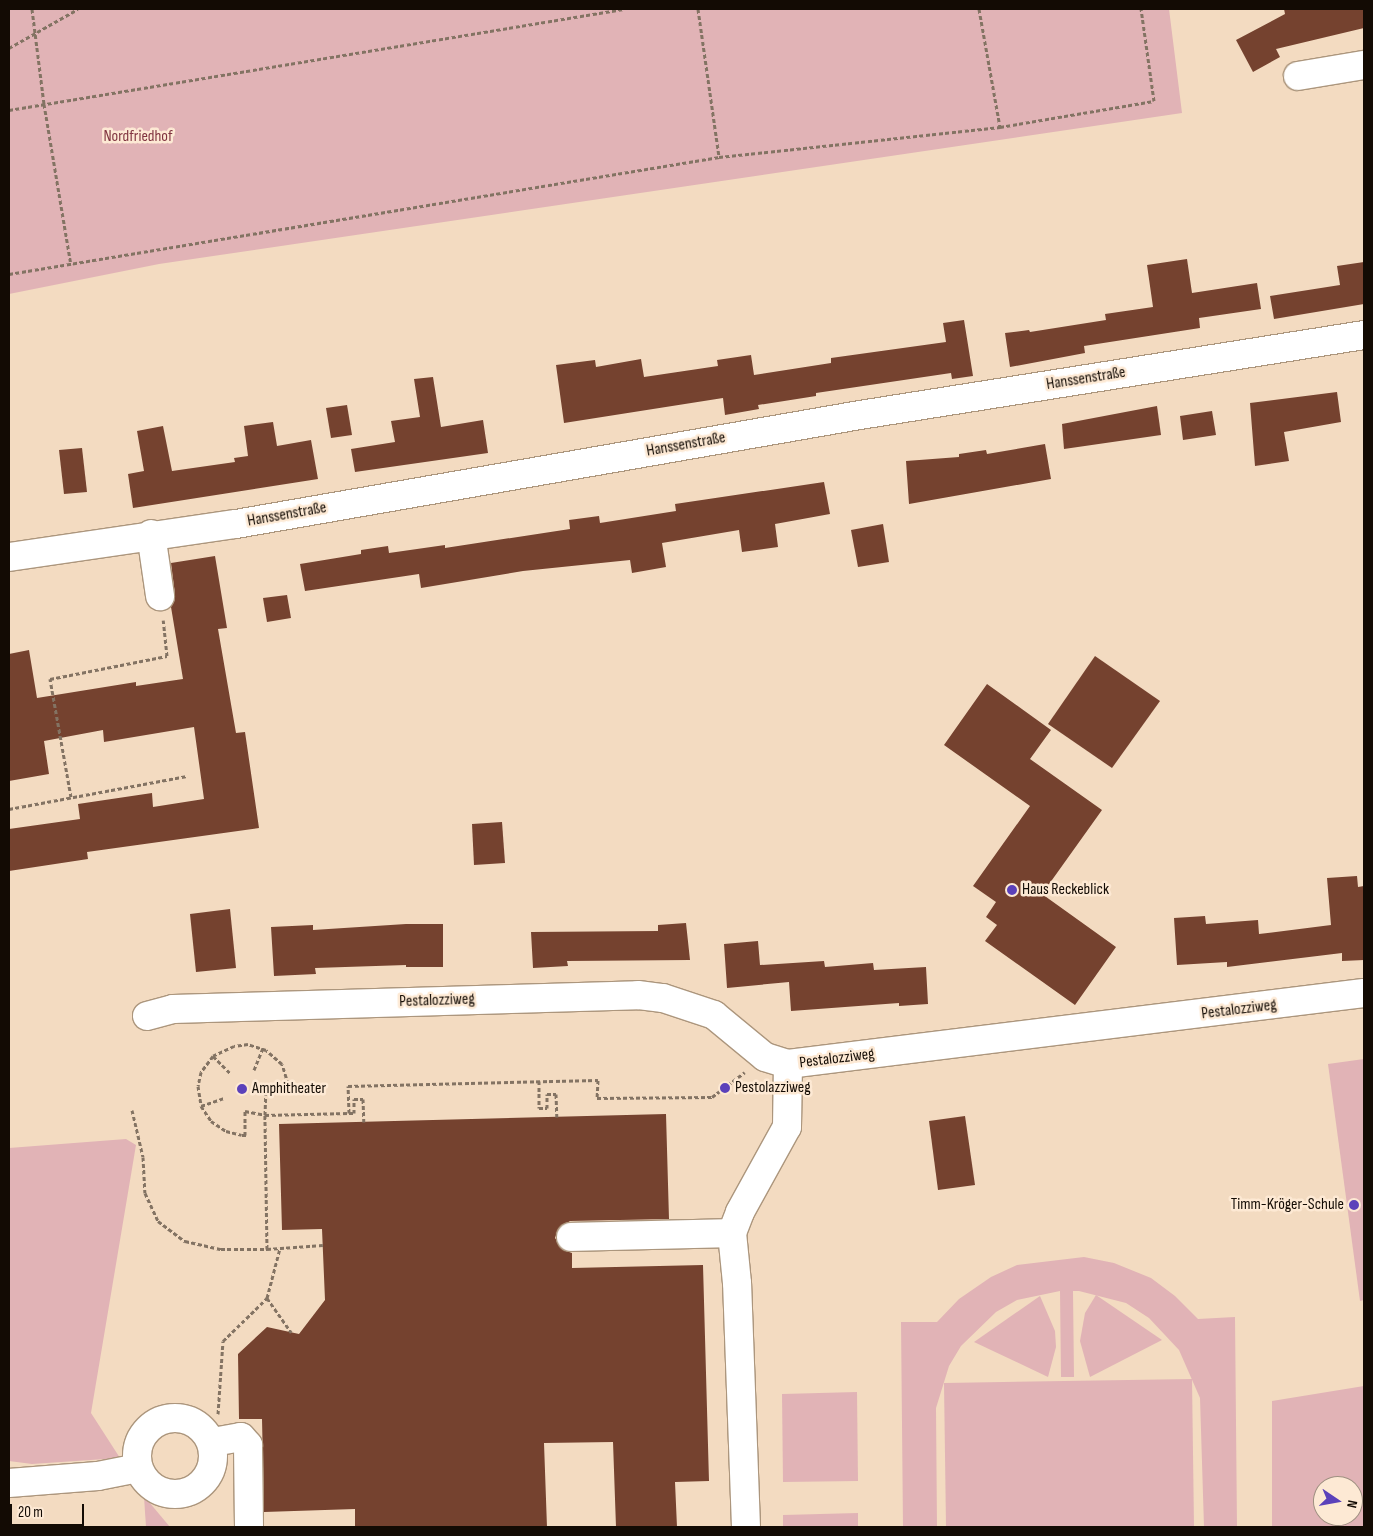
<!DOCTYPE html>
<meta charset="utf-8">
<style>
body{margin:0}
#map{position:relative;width:1373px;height:1536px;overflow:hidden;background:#f3dbc1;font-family:"Sofia Sans Condensed",sans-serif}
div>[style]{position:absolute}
.green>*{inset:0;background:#e1b3b6}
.building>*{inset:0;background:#75422f}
.path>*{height:3px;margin-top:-1.5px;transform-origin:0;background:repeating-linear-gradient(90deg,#837363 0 4px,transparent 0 6.5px)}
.roads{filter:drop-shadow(1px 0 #ac967d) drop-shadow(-1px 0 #ac967d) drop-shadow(0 1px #ac967d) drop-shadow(0 -1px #ac967d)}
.minor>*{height:28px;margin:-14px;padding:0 14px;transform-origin:14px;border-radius:14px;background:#fff}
.minor>.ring{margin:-14px;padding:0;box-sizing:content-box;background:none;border:28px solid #fff;border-radius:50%}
.dots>*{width:14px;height:14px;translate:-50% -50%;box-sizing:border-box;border:2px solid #fde9d4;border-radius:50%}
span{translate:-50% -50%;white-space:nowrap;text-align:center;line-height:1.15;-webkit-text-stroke:5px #fde9d4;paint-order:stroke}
.park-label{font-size:16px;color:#803440}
.street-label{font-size:16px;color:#130b04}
.poi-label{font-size:16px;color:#130b04}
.left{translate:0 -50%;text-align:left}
.right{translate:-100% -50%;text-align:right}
.frame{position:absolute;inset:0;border:10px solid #130b04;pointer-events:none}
.north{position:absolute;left:1313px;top:1476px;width:50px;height:50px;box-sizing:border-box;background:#fde9d4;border:1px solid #9f9081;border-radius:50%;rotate:102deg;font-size:14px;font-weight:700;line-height:20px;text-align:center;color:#130b04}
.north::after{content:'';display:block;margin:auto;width:18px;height:22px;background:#5b41ba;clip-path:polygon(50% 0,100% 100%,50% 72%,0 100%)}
.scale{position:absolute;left:10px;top:1504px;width:74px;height:22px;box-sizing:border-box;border:2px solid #130b04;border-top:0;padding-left:6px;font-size:15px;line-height:18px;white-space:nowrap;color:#130b04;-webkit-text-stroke:4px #fde9d4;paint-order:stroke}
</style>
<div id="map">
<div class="green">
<i style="clip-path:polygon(9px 9px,1169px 9px,1182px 113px,159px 264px,9px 294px)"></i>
<i style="clip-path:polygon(1364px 1059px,1364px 1300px,1360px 1301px,1328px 1064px)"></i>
<i style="clip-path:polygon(126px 1139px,136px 1145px,91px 1413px,120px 1458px,32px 1464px,9px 1461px,9px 1148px)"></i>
<i style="clip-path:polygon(1084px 1257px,1114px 1263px,1151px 1278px,1175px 1296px,1198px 1319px,1235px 1317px,1237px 1527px,1204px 1527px,1200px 1398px,1179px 1350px,1149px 1318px,1126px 1303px,1079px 1291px,1073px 1291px,1074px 1377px,1061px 1377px,1060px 1291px,1017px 1300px,996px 1312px,961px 1346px,949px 1366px,936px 1408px,937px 1527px,903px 1527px,901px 1322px,937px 1322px,959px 1299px,991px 1277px,1017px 1265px)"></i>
<i style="clip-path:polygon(1096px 1295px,1162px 1340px,1090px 1377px,1080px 1341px,1085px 1313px)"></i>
<i style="clip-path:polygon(1040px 1296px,1055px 1331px,1056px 1347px,1048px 1377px,974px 1342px)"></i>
<i style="clip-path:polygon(1192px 1379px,1194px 1527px,946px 1527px,944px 1383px)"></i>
<i style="clip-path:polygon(evenodd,1364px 1386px,1364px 1527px,1272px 1527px,1272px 1401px,1364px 1386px,1323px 1486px,1353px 1486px,1353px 1516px,1323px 1516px,1323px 1486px)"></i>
<i style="clip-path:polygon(857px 1392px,858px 1481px,783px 1482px,782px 1394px)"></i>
<i style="clip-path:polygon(144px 1496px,170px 1527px,146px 1527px)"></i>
<i style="clip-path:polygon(858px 1513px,858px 1527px,783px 1527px,783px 1515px)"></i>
</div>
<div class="building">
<i style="clip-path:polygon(1284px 9px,1364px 9px,1364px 28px,1276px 49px,1280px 57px,1253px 72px,1236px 40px,1285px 14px)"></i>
<i style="clip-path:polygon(1187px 259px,1192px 293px,1257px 283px,1261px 309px,1199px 318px,1200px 328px,1084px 346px,1085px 353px,1010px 367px,1005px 333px,1029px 330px,1030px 332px,1106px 320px,1105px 314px,1153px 307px,1147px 265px)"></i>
<i style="clip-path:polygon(1364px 262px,1364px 304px,1274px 319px,1270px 296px,1340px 285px,1337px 266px)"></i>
<i style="clip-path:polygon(964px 320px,973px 376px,952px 379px,951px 373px,816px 393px,816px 396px,758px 405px,759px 409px,725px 415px,723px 398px,564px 423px,556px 365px,595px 360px,596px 367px,641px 359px,644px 377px,718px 366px,717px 360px,751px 355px,754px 375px,831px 363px,831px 358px,946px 342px,943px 323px)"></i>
<i style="clip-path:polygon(433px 377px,441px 427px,483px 420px,488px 453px,355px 472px,351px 449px,395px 442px,391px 421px,420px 417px,414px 379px)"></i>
<i style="clip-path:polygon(1337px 392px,1341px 422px,1284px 432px,1289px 461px,1255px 466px,1250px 403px)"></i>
<i style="clip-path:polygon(347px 405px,352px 435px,331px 438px,326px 408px)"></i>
<i style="clip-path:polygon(1157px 406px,1161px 435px,1064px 449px,1062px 424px)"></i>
<i style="clip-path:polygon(1212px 411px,1216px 435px,1183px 440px,1180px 416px)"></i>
<i style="clip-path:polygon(273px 422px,277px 446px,311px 440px,318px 479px,133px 508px,128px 474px,144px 471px,137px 431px,163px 426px,172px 471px,235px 462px,234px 458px,248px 456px,244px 426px)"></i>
<i style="clip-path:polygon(1045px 444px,1051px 479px,909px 504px,906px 461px,959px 457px,959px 454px,986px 450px,987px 454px)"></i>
<i style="clip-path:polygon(82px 448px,87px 492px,64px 494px,59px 450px)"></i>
<i style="clip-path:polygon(824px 482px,830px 514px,775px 524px,778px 547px,742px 552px,739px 530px,662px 543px,666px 567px,632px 573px,630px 560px,523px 571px,421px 588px,419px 574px,305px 591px,300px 564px,361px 554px,361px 550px,388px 546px,389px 553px,445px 545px,445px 548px,570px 529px,569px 520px,599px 516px,600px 523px,676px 511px,675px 504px)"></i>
<i style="clip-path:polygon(883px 524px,889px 562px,858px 567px,851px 530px)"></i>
<i style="clip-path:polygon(215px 556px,227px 628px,218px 629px,236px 733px,245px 732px,259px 828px,87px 852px,88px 859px,9px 871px,9px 829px,80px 819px,78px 804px,152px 793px,153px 807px,204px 799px,194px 727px,104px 742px,103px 730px,44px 741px,49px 774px,9px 781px,9px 654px,29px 650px,37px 698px,136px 682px,136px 686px,183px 679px,171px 607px,175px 594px,171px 563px)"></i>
<i style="clip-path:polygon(287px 595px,291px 618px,267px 622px,263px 598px)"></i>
<i style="clip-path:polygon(1095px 656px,1160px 701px,1112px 768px,1048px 724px)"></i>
<i style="clip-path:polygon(987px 684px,1051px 730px,1030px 759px,1102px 810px,1042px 894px,1116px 947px,1075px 1005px,985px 941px,997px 925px,986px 917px,996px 902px,973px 886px,1030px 806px,944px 745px)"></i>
<i style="clip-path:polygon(502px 822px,505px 863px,474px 865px,472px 824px)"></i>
<i style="clip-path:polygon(1357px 876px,1358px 887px,1364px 886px,1364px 960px,1342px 961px,1342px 953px,1227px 967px,1227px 962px,1177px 965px,1174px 918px,1205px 916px,1206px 924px,1258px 920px,1259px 934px,1331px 925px,1327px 878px)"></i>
<i style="clip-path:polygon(230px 909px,236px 968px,196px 972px,190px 914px)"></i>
<i style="clip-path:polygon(686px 923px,690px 960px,567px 961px,568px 966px,533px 968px,531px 932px,658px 931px,658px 925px)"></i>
<i style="clip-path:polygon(406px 924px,443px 924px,443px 967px,406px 967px,406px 965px,315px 968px,316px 974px,274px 976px,271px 927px,313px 925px,313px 930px)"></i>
<i style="clip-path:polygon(758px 941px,760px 965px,824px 961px,825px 967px,873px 963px,874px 970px,926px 967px,928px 1004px,899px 1006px,899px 1003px,791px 1011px,789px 982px,727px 988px,724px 944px)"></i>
<i style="clip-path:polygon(666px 1114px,669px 1219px,570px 1221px,558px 1229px,555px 1238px,563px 1250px,572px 1253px,572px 1268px,703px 1265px,709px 1481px,675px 1482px,677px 1527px,616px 1527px,613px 1442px,544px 1443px,547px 1527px,355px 1527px,355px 1509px,264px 1512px,262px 1419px,239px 1419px,238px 1354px,267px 1327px,299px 1334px,325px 1300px,322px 1229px,282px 1230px,279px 1124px)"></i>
<i style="clip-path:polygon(965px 1116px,975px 1185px,938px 1190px,929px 1121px)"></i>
</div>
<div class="path">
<i style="left:32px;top:9px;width:96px;rotate:82.8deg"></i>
<i style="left:44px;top:104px;width:163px;rotate:80.5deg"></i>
<i style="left:698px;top:9px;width:149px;rotate:81.9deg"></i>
<i style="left:979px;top:9px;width:120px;rotate:79.9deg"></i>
<i style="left:9px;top:48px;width:79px;rotate:-29.5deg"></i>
<i style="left:9px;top:110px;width:623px;rotate:-9.33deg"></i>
<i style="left:9px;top:274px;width:720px;rotate:-9.36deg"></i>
<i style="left:719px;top:157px;width:283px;rotate:-6.1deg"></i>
<i style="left:1000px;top:127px;width:156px;rotate:-9.6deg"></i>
<i style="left:1154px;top:101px;width:93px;rotate:-98deg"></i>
<i style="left:71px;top:797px;width:120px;rotate:-100.1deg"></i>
<i style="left:50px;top:679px;width:119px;rotate:-11.1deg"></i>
<i style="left:167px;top:656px;width:36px;rotate:-96deg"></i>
<i style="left:9px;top:809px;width:181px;rotate:-10.5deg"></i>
<i style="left:213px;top:1056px;width:24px;rotate:45deg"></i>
<i style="left:254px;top:1070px;width:24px;rotate:-68deg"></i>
<i style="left:539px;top:1081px;width:27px;rotate:90deg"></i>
<i style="left:539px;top:1108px;width:8px"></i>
<i style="left:547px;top:1108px;width:14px;rotate:-90deg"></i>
<i style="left:547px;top:1094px;width:9px"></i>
<i style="left:556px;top:1094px;width:23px;rotate:88deg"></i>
<i style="left:201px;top:1106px;width:24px;rotate:-19deg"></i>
<i style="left:132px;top:1110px;width:48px;rotate:76.8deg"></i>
<i style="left:143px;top:1157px;width:36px;rotate:87deg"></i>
<i style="left:145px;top:1193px;width:31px;rotate:65deg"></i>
<i style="left:158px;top:1221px;width:34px;rotate:37deg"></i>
<i style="left:185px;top:1241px;width:37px;rotate:13deg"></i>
<i style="left:221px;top:1249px;width:46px"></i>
<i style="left:267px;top:1249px;width:134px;rotate:-90.9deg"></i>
<i style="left:265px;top:1115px;width:84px;rotate:-1.4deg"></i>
<i style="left:349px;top:1113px;width:27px;rotate:-92deg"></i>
<i style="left:348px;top:1086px;width:250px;rotate:-1.4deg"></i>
<i style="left:598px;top:1080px;width:18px;rotate:93deg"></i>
<i style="left:597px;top:1098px;width:115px;rotate:-0.5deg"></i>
<i style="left:712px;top:1097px;width:41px;rotate:-37.1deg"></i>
<i style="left:349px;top:1113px;width:5px"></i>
<i style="left:354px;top:1113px;width:14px;rotate:-90deg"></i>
<i style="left:354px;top:1099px;width:9px"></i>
<i style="left:363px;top:1099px;width:23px;rotate:88deg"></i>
<i style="left:245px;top:1135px;width:24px;rotate:-90deg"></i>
<i style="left:245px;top:1111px;width:20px;rotate:11deg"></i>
<i style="left:265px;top:1115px;width:25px;rotate:-88deg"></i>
<i style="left:266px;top:1090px;width:24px"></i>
<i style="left:290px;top:1090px;width:27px;rotate:-107deg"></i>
<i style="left:282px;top:1064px;width:21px;rotate:-139deg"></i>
<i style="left:266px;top:1050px;width:19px;rotate:-162deg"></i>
<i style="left:248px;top:1044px;width:14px;rotate:172deg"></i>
<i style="left:234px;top:1046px;width:23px;rotate:155deg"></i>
<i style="left:213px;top:1056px;width:20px;rotate:127deg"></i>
<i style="left:201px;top:1072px;width:14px;rotate:102deg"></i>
<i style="left:198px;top:1086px;width:20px;rotate:81deg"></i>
<i style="left:201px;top:1106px;width:18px;rotate:56deg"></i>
<i style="left:211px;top:1121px;width:18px;rotate:34deg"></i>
<i style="left:226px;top:1131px;width:16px;rotate:14deg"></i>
<i style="left:242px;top:1135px;width:6px"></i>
<i style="left:267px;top:1249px;width:56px;rotate:-4.1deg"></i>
<i style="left:267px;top:1298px;width:42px;rotate:54.8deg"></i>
<i style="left:218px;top:1414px;width:73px;rotate:-86.1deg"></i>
<i style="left:223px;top:1341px;width:62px;rotate:-44.3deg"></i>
<i style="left:267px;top:1298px;width:52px;rotate:-75.4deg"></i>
</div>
<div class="roads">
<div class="minor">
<i style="left:1298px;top:76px;width:67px;rotate:-9.5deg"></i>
<i style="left:151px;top:534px;width:63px;rotate:81.7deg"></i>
<i style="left:9px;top:557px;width:229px;rotate:-8.3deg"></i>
<i style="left:236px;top:524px;width:633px;rotate:-9.91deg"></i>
<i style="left:860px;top:415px;width:510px;rotate:-9.02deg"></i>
<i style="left:147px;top:1016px;width:27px;rotate:-15deg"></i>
<i style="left:173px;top:1009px;width:465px;rotate:-1.7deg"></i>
<i style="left:638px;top:995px;width:25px;rotate:7deg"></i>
<i style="left:663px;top:998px;width:54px;rotate:18.4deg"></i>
<i style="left:714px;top:1015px;width:66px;rotate:39.5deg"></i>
<i style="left:765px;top:1057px;width:24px;rotate:17deg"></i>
<i style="left:788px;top:1064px;width:580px;rotate:-7.03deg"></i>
<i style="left:571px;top:1237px;width:161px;rotate:-1.4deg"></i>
<i class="ring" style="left:137px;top:1418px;width:48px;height:48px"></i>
<i style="left:213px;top:1442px;width:28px;rotate:-10deg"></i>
<i style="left:241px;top:1437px;width:11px;rotate:49deg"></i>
<i style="left:248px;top:1445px;width:82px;rotate:89.3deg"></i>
<i style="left:9px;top:1483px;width:89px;rotate:-4.5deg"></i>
<i style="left:98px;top:1476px;width:41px;rotate:-11.3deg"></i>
<i style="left:746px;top:1527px;width:244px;rotate:-92.1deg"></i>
<i style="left:737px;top:1283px;width:50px;rotate:-95.7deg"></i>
<i style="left:732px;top:1233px;width:22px;rotate:-69deg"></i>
<i style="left:740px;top:1212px;width:97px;rotate:-61.1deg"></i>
<i style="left:787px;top:1127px;width:63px;rotate:-89.1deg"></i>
</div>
</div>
<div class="dots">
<i style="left:1012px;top:890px;background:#5b41ba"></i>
<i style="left:725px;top:1088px;background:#5b41ba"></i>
<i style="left:242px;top:1089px;background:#5b41ba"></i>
<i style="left:1354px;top:1205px;background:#5b41ba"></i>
</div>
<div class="park-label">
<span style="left:138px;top:137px">Nordfriedhof</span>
</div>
<div class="street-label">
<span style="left:1086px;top:379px;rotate:-9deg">Hanssenstraße</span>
<span style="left:686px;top:445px;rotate:-10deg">Hanssenstraße</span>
<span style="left:287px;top:515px;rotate:-10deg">Hanssenstraße</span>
<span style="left:437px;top:1001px;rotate:-2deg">Pestalozziweg</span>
<span style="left:1239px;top:1010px;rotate:-7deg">Pestalozziweg</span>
<span style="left:837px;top:1059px;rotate:-7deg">Pestalozziweg</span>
</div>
<div class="poi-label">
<span class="left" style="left:1022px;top:890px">Haus Reckeblick</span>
<span class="left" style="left:735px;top:1088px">Pestolazziweg</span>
<span class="left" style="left:252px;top:1089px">Amphitheater</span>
<span class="right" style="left:1344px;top:1205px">Timm-Kröger-Schule</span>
</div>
<div class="frame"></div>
<div class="north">N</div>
<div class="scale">20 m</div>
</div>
